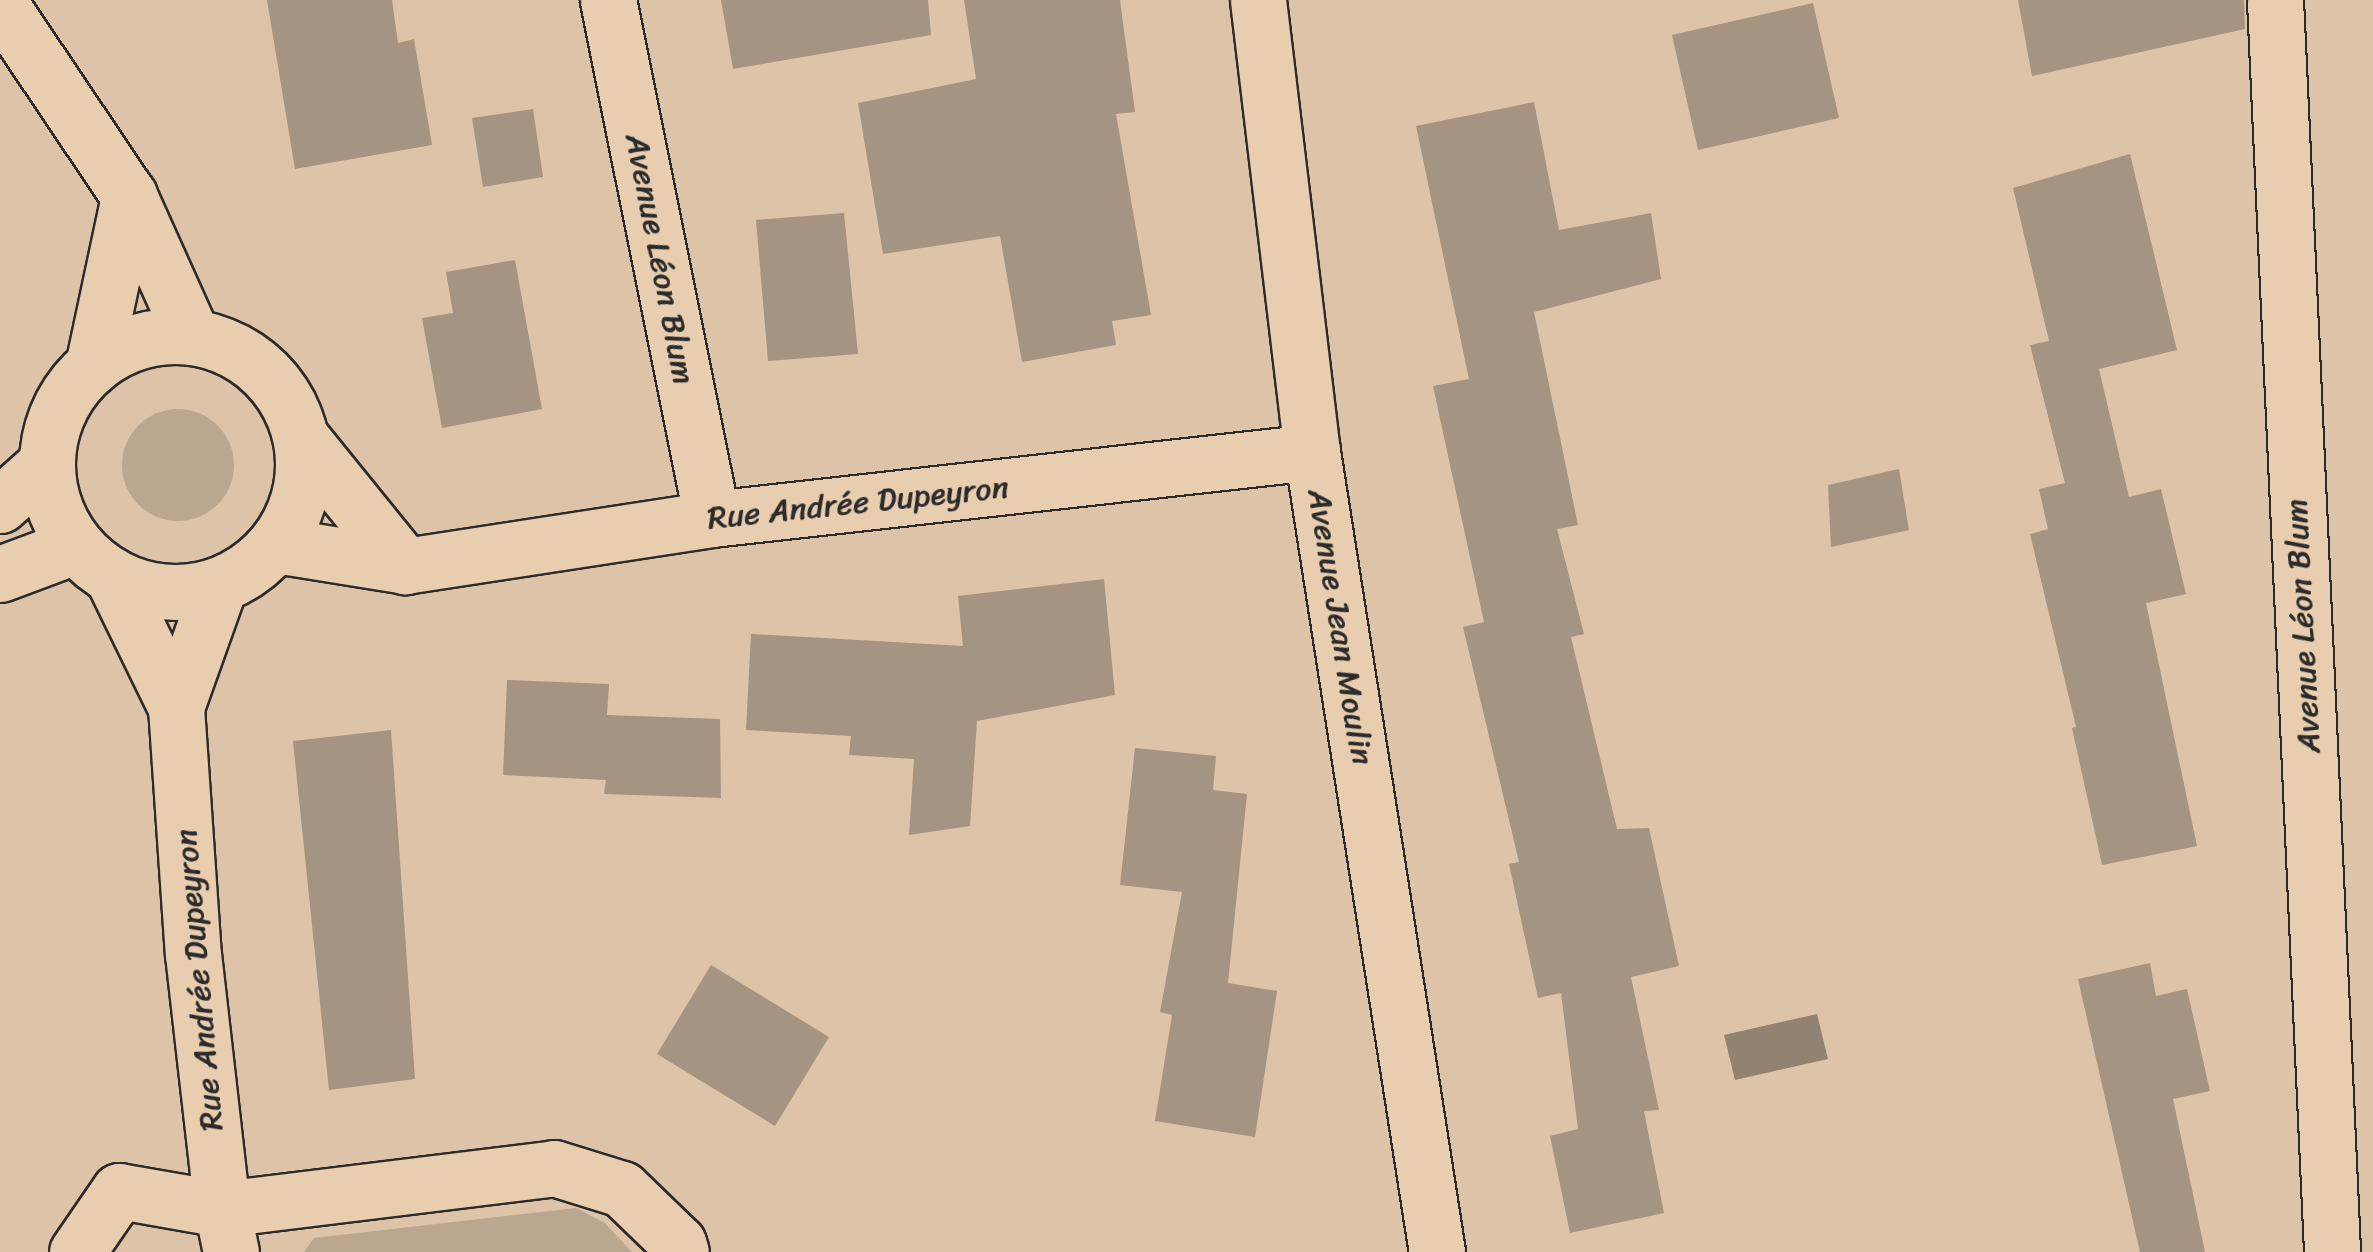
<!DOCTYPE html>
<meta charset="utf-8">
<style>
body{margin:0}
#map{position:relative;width:2373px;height:1252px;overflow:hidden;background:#ddc3a7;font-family:Sriracha,sans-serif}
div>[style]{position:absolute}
.green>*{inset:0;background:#bba790}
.round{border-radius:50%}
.water>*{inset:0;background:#918272}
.building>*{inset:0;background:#a59481}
.roads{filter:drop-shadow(2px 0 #2b2b2b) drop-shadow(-2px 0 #2b2b2b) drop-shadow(0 2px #2b2b2b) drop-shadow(0 -2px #2b2b2b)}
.minor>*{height:55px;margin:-27.5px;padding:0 27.5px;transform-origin:27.5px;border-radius:27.5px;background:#e8cdaf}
.minor>.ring{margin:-27.5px;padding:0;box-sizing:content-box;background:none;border:55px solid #e8cdaf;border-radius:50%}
span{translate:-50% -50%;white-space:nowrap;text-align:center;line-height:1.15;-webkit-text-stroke:10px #e8cdaf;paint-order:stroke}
.street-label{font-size:32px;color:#2b2b2b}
</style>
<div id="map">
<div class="green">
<i class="round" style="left:122px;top:409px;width:112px;height:112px"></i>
<i style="clip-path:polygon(576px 1208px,605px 1223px,632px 1252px,304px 1252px,314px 1238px)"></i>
</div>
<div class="water">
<i style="clip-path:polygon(1817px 1014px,1828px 1059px,1735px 1080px,1724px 1035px)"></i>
</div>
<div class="building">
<i style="clip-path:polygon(267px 0,392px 0,398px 43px,414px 39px,432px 145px,295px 169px)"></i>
<i style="clip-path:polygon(721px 0,928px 0,931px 35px,733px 69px)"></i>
<i style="clip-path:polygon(964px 0,1120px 0,1135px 112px,1116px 114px,1151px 315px,1112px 321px,1116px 345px,1022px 362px,1000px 236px,883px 254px,858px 103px,976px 79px)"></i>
<i style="clip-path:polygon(2018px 0,2244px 0,2245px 29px,2032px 76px)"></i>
<i style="clip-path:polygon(1813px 3px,1839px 118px,1698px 150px,1672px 35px)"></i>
<i style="clip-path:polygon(1534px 102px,1559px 230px,1651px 213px,1661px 279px,1534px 312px,1578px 525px,1557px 529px,1584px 634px,1571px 637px,1617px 829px,1649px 828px,1679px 966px,1631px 977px,1659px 1110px,1644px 1111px,1664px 1213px,1570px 1233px,1550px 1136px,1578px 1129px,1561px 993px,1538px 998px,1509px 864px,1519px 862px,1463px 627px,1484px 622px,1433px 386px,1469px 379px,1416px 126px)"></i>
<i style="clip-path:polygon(533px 109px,543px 177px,483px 187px,472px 118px)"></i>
<i style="clip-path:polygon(2130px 154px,2177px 350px,2099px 369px,2129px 497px,2161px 489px,2186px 594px,2146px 603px,2197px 846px,2102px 865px,2072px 728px,2076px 727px,2030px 534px,2048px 529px,2039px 489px,2065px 483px,2030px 345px,2049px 341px,2013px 188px)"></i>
<i style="clip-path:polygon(844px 213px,858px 354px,768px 361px,756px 220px)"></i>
<i style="clip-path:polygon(515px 260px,542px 409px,442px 428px,422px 318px,453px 313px,446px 272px)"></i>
<i style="clip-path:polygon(1899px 469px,1909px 530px,1831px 547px,1828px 485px)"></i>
<i style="clip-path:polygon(1104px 579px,1115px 695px,977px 721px,970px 826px,909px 835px,914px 759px,849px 755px,851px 736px,746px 730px,751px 634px,963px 646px,958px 596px)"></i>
<i style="clip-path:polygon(507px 680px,609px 684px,607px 715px,720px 719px,721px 798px,604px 794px,606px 780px,503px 775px)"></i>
<i style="clip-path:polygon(391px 730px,415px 1079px,329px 1090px,293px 741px)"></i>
<i style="clip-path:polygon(1135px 748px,1216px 756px,1213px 790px,1247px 794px,1228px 983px,1277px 991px,1255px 1137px,1155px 1121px,1172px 1015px,1160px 1012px,1182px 892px,1120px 885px)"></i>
<i style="clip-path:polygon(2150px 963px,2156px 996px,2187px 989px,2210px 1091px,2173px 1099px,2205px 1252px,2140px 1252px,2078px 979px)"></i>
<i style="clip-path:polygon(711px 965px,829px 1037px,775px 1126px,657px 1054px)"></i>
</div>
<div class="roads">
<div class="minor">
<i style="left:608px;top:0;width:529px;rotate:78.67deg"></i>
<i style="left:1258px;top:0;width:455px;rotate:83.2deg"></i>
<i style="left:1312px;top:452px;width:810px;rotate:81.12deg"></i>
<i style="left:2275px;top:0;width:1253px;rotate:87.39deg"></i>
<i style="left:0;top:4px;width:231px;rotate:56.1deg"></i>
<i style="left:129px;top:196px;width:154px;rotate:65.8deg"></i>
<i class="ring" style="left:47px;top:336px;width:201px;height:201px"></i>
<i style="left:93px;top:366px;width:174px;rotate:-78deg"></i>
<i style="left:302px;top:439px;width:164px;rotate:51deg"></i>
<i style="left:0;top:505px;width:62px;rotate:-41.7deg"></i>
<i style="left:276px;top:545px;width:131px;rotate:9.2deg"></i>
<i style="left:405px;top:566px;width:311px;rotate:-8.7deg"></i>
<i style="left:712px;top:519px;width:604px;rotate:-6.37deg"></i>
<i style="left:0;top:574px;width:80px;rotate:-20.5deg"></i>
<i style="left:113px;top:578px;width:144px;rotate:64deg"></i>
<i style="left:176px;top:707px;width:248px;rotate:86.1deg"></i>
<i style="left:193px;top:954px;width:257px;rotate:83.5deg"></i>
<i style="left:222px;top:1209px;width:44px;rotate:78.2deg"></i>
<i style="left:176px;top:707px;width:128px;rotate:-70.4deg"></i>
<i style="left:77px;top:1252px;width:74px;rotate:-55.5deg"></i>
<i style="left:119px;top:1191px;width:105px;rotate:9.9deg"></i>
<i style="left:222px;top:1209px;width:335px;rotate:-7deg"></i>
<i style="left:554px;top:1168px;width:71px;rotate:17.2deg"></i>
<i style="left:622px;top:1189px;width:78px;rotate:44deg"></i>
<i style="left:678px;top:1243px;width:9px;rotate:72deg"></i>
</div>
</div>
<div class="street-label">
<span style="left:660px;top:259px;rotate:79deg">Avenue Léon Blum</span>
<span style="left:858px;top:503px;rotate:-6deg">Rue Andrée Dupeyron</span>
<span style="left:2303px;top:626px;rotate:-93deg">Avenue Léon Blum</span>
<span style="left:1340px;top:627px;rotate:81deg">Avenue Jean Moulin</span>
<span style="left:199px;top:980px;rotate:-95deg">Rue Andrée Dupeyron</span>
</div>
</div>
